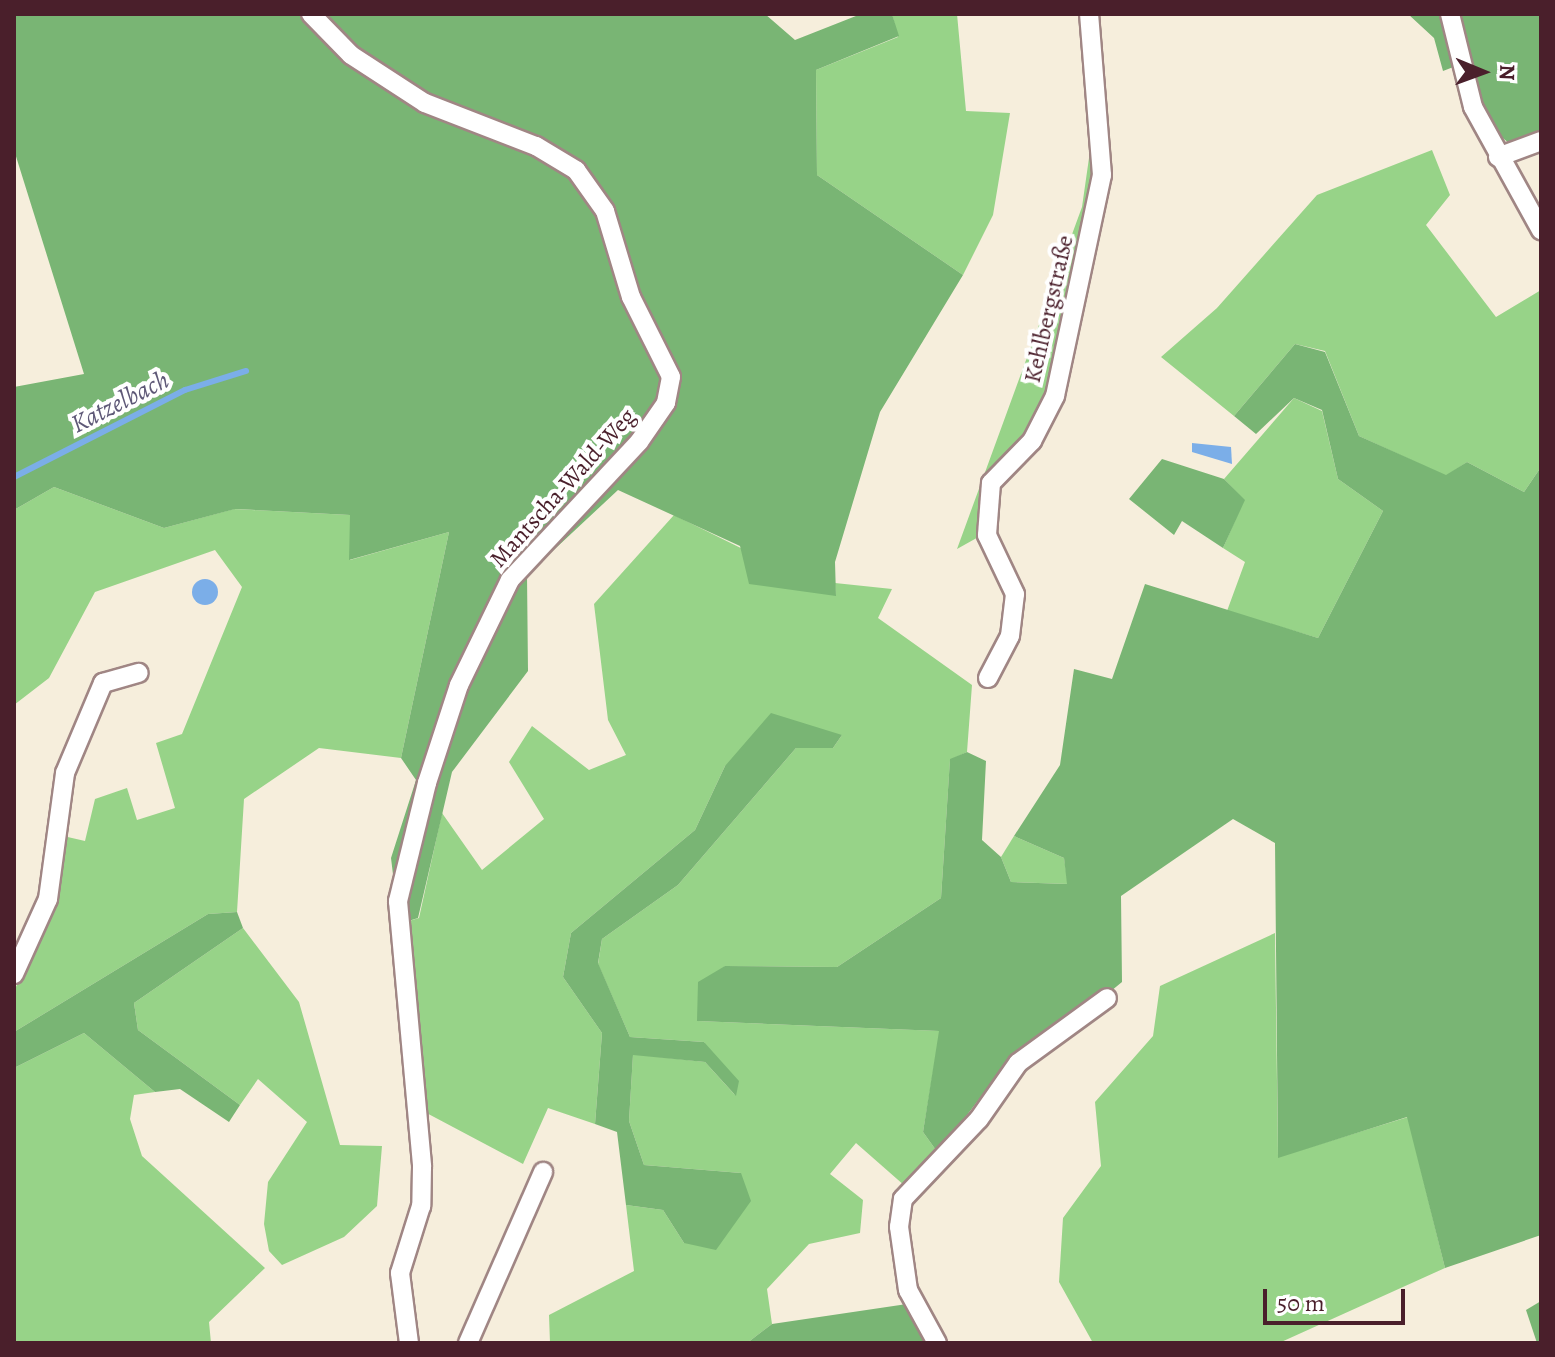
<!DOCTYPE html>
<meta charset="utf-8">
<style>
body{margin:0}
#map{position:relative;width:1555px;height:1357px;overflow:hidden;background:#f6eedc;font-family:Alegreya,serif}
div>[style]{position:absolute}
.green>*{inset:0;background:#97d388}
.forest>*{inset:0;background:#79b574}
.water>*{inset:0;background:#7baee8}
.round{border-radius:50%}
.stream>*{height:6px;margin:-3px;padding:0 3px;transform-origin:3px;border-radius:3px;background:#7baee8}
.roads{filter:drop-shadow(2px 0 #a08684) drop-shadow(-2px 0 #a08684) drop-shadow(0 2px #a08684) drop-shadow(0 -2px #a08684)}
.street>*{height:18px;margin:-9px;padding:0 9px;transform-origin:9px;border-radius:9px;background:#fff}
span{translate:-50% -50%;white-space:nowrap;text-align:center;line-height:1.15;-webkit-text-stroke:8px #fff;paint-order:stroke}
.street-label{font-size:24px;color:#4a1f2b}
.water-label{font-size:26px;color:#5e5877;font-style:italic}
.frame{position:absolute;inset:0;border:16px solid #4a1f2b;pointer-events:none}
.north{position:absolute;left:1443px;top:32px;width:80px;height:80px;-webkit-text-stroke:6px #fff;paint-order:stroke;rotate:91deg;font-size:22px;font-weight:700;line-height:32px;text-align:center;color:#4a1f2b}
.north::after{content:'';display:block;margin:auto;width:28px;height:36px;background:#4a1f2b;clip-path:polygon(50% 0,100% 100%,50% 72%,0 100%)}
.scale{position:absolute;left:1263px;top:1289px;width:142px;height:36px;box-sizing:border-box;border:4px solid #4a1f2b;border-top:0;padding-left:10px;font-size:24px;line-height:28px;white-space:nowrap;color:#4a1f2b;-webkit-text-stroke:6px #fff;paint-order:stroke}
</style>
<div id="map">
<div class="green">
<i style="clip-path:polygon(892px 14px,957px 14px,966px 111px,1010px 113px,993px 215px,963px 275px,817px 175px,816px 70px,898px 37px)"></i>
<i style="clip-path:polygon(1097px 103px,1100px 146px,1047px 397px,1026px 438px,985px 484px,982px 535px,957px 549px,1082px 207px,1091px 144px,1086px 106px)"></i>
<i style="clip-path:polygon(1432px 150px,1450px 195px,1426px 225px,1496px 317px,1541px 290px,1541px 467px,1524px 492px,1467px 462px,1446px 476px,1359px 436px,1325px 351px,1295px 344px,1234px 416px,1161px 357px,1217px 308px,1317px 195px)"></i>
<i style="clip-path:polygon(1294px 398px,1322px 411px,1338px 479px,1383px 511px,1318px 638px,1227px 611px,1245px 562px,1223px 548px,1244px 500px,1224px 479px)"></i>
<i style="clip-path:polygon(54px 487px,164px 528px,234px 509px,350px 515px,350px 560px,449px 532px,401px 758px,319px 748px,244px 799px,237px 912px,208px 914px,14px 1032px,14px 991px,56px 903px,59px 835px,85px 841px,95px 799px,127px 788px,137px 820px,175px 808px,156px 743px,182px 734px,242px 587px,215px 550px,95px 592px,49px 678px,14px 705px,14px 510px)"></i>
<i style="clip-path:polygon(674px 515px,836px 595px,835px 583px,892px 589px,878px 618px,972px 685px,967px 752px,950px 760px,941px 898px,837px 967px,725px 966px,698px 1021px,940px 1031px,923px 1132px,938px 1153px,905px 1186px,856px 1143px,830px 1174px,863px 1200px,860px 1233px,809px 1244px,767px 1289px,772px 1324px,747px 1343px,550px 1343px,549px 1315px,634px 1271px,626px 1205px,663px 1210px,684px 1243px,741px 1173px,644px 1165px,629px 1121px,633px 1054px,705px 1062px,735px 1095px,704px 1042px,630px 1037px,598px 964px,602px 939px,678px 885px,796px 748px,833px 748px,842px 735px,725px 766px,695px 830px,571px 933px,563px 977px,602px 1033px,595px 1124px,548px 1108px,523px 1164px,419px 1109px,399px 924px,419px 918px,442px 813px,482px 870px,544px 819px,509px 762px,532px 726px,589px 770px,626px 755px,608px 720px,594px 604px)"></i>
<i style="clip-path:polygon(1014px 836px,1064px 858px,1068px 884px,1011px 882px,1001px 857px)"></i>
<i style="clip-path:polygon(243px 928px,299px 1002px,340px 1145px,382px 1146px,377px 1206px,344px 1237px,282px 1265px,269px 1251px,264px 1224px,268px 1182px,307px 1122px,258px 1079px,240px 1105px,138px 1030px,134px 1003px)"></i>
<i style="clip-path:polygon(1275px 933px,1278px 1157px,1408px 1117px,1445px 1268px,1279px 1343px,1093px 1343px,1059px 1282px,1063px 1218px,1101px 1166px,1095px 1102px,1153px 1036px,1160px 986px)"></i>
<i style="clip-path:polygon(84px 1033px,155px 1092px,134px 1095px,130px 1119px,142px 1156px,265px 1268px,209px 1322px,211px 1343px,14px 1343px,14px 1068px)"></i>
</div>
<div class="forest">
<i style="clip-path:polygon(14px 14px,765px 14px,795px 40px,861px 14px,892px 14px,899px 36px,816px 70px,817px 175px,963px 275px,880px 412px,835px 562px,836px 596px,749px 584px,740px 546px,618px 490px,527px 575px,528px 671px,452px 772px,418px 918px,399px 924px,391px 858px,416px 780px,401px 758px,449px 532px,349px 560px,350px 515px,235px 509px,164px 528px,54px 487px,14px 510px,14px 387px,84px 374px,14px 150px)"></i>
<i style="clip-path:polygon(1408px 14px,1541px 14px,1541px 150px,1510px 144px,1492px 129px,1477px 134px,1456px 66px,1443px 71px,1434px 38px)"></i>
<i style="clip-path:polygon(1295px 344px,1325px 352px,1359px 436px,1446px 475px,1467px 462px,1524px 492px,1541px 467px,1541px 1235px,1445px 1268px,1407px 1117px,1278px 1158px,1275px 843px,1233px 819px,1121px 896px,1122px 982px,1061px 1032px,1012px 1056px,938px 1153px,923px 1132px,939px 1031px,697px 1021px,698px 982px,725px 966px,837px 967px,941px 898px,950px 759px,967px 752px,986px 761px,982px 840px,1001px 857px,1011px 882px,1067px 884px,1064px 858px,1014px 836px,1060px 765px,1074px 669px,1112px 679px,1145px 584px,1318px 638px,1383px 511px,1338px 479px,1322px 410px,1294px 398px,1256px 434px,1234px 416px)"></i>
<i style="clip-path:polygon(1162px 459px,1224px 479px,1245px 500px,1223px 548px,1182px 521px,1174px 535px,1129px 499px)"></i>
<i style="clip-path:polygon(771px 713px,842px 735px,833px 748px,796px 748px,678px 885px,602px 939px,598px 963px,630px 1037px,704px 1042px,739px 1081px,736px 1096px,705px 1062px,633px 1055px,629px 1121px,644px 1165px,741px 1173px,751px 1201px,716px 1250px,684px 1243px,663px 1210px,626px 1205px,617px 1132px,595px 1124px,602px 1033px,563px 977px,571px 933px,695px 830px,725px 766px)"></i>
<i style="clip-path:polygon(237px 912px,243px 928px,134px 1003px,138px 1030px,240px 1105px,229px 1122px,180px 1089px,155px 1092px,84px 1033px,14px 1068px,14px 1032px,208px 914px)"></i>
<i style="clip-path:polygon(1541px 1301px,1541px 1343px,1537px 1343px,1526px 1310px)"></i>
<i style="clip-path:polygon(907px 1304px,933px 1343px,747px 1343px,772px 1324px)"></i>
</div>
<div class="water">
<i style="clip-path:polygon(1192px 443px,1231px 447px,1232px 464px,1192px 452px)"></i>
<i class="round" style="left:192px;top:579px;width:26px;height:26px"></i>
</div>
<div class="stream">
<i style="left:14px;top:477px;width:192px;rotate:-27deg"></i>
<i style="left:185px;top:390px;width:64px;rotate:-17.3deg"></i>
</div>
<div class="roads">
<div class="street">
<i style="left:311px;top:14px;width:57px;rotate:45.7deg"></i>
<i style="left:351px;top:55px;width:88px;rotate:33deg"></i>
<i style="left:425px;top:103px;width:119px;rotate:21.2deg"></i>
<i style="left:536px;top:146px;width:47px;rotate:31deg"></i>
<i style="left:576px;top:170px;width:50px;rotate:54.7deg"></i>
<i style="left:605px;top:211px;width:90px;rotate:73.2deg"></i>
<i style="left:631px;top:297px;width:89px;rotate:63.4deg"></i>
<i style="left:671px;top:377px;width:26px;rotate:101deg"></i>
<i style="left:666px;top:403px;width:47px;rotate:124.7deg"></i>
<i style="left:639px;top:442px;width:189px;rotate:133.1deg"></i>
<i style="left:510px;top:580px;width:117px;rotate:115.9deg"></i>
<i style="left:459px;top:685px;width:103px;rotate:108.1deg"></i>
<i style="left:427px;top:783px;width:122px;rotate:103.8deg"></i>
<i style="left:398px;top:901px;width:267px;rotate:84.8deg"></i>
<i style="left:422px;top:1167px;width:39px;rotate:91deg"></i>
<i style="left:421px;top:1206px;width:70px;rotate:107.4deg"></i>
<i style="left:400px;top:1273px;width:71px;rotate:82.7deg"></i>
<i style="left:1450px;top:14px;width:96px;rotate:76.1deg"></i>
<i style="left:1473px;top:107px;width:141px;rotate:61.1deg"></i>
<i style="left:1498px;top:157px;width:46px;rotate:-20.4deg"></i>
<i style="left:988px;top:678px;width:47px;rotate:-62.4deg"></i>
<i style="left:1010px;top:636px;width:42px;rotate:-83.2deg"></i>
<i style="left:1015px;top:594px;width:65px;rotate:-115.4deg"></i>
<i style="left:987px;top:535px;width:52px;rotate:-85.6deg"></i>
<i style="left:991px;top:483px;width:59px;rotate:-45.7deg"></i>
<i style="left:1032px;top:441px;width:51px;rotate:-62.9deg"></i>
<i style="left:1055px;top:396px;width:226px;rotate:-78deg"></i>
<i style="left:1102px;top:175px;width:162px;rotate:-94.6deg"></i>
<i style="left:14px;top:974px;width:82px;rotate:-65.6deg"></i>
<i style="left:48px;top:899px;width:127px;rotate:-82.3deg"></i>
<i style="left:65px;top:773px;width:98px;rotate:-67.1deg"></i>
<i style="left:103px;top:683px;width:37px;rotate:-16deg"></i>
<i style="left:468px;top:1343px;width:187px;rotate:-66.3deg"></i>
<i style="left:937px;top:1343px;width:60px;rotate:-118.7deg"></i>
<i style="left:908px;top:1290px;width:64px;rotate:-98.1deg"></i>
<i style="left:899px;top:1227px;width:28px;rotate:-82deg"></i>
<i style="left:903px;top:1199px;width:110px;rotate:-46.5deg"></i>
<i style="left:979px;top:1119px;width:68px;rotate:-55.1deg"></i>
<i style="left:1018px;top:1063px;width:110px;rotate:-36.1deg"></i>
</div>
</div>
<div class="street-label">
<span style="left:1049px;top:309px;rotate:-77deg">Kehlbergstraße</span>
<span style="left:563px;top:488px;rotate:-48deg">Mantscha-Wald-Weg</span>
</div>
<div class="water-label">
<span style="left:120px;top:402px;rotate:-27deg">Katzelbach</span>
</div>
<div class="frame"></div>
<div class="north">N</div>
<div class="scale">50 m</div>
</div>
